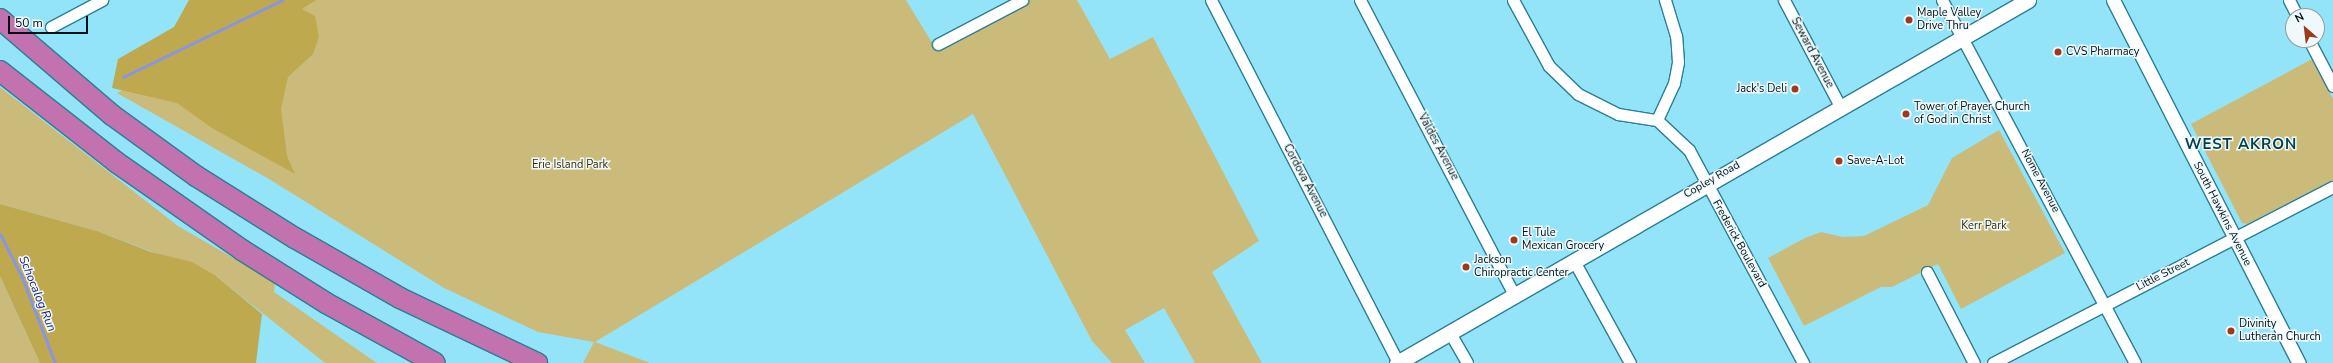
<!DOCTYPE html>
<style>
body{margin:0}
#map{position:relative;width:2333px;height:363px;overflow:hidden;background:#94e4f9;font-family:"Nunito Sans",sans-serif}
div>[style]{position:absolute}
.green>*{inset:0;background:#cbbb7a}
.forest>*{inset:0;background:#bea94f}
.stream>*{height:3px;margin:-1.5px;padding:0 1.5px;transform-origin:1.5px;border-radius:1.5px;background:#8995e1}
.roads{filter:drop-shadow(1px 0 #2b7f92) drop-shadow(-1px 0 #2b7f92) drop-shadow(0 1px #2b7f92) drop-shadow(0 -1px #2b7f92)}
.minor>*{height:11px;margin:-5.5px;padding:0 5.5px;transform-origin:5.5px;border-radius:5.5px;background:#fff}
.tertiary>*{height:13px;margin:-6.5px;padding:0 6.5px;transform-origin:6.5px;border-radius:6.5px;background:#fff}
.secondary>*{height:15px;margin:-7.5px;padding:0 7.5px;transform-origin:7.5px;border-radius:7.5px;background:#fff}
.motorway>*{height:20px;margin:-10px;padding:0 10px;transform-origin:10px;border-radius:10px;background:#c172af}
.dots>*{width:11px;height:11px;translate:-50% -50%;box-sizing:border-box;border:2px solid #eff9fb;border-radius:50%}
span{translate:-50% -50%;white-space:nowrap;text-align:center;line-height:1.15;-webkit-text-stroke:3px #eff9fb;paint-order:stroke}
.poi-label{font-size:11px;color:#001218}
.left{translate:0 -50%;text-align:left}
.right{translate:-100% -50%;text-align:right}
.street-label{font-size:11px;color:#001218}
.park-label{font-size:11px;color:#362d05}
.water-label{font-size:12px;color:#232078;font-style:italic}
.district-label{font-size:15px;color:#00414e;font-weight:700;letter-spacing:1px}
.north{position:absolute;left:2285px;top:8px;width:40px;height:40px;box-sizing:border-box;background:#eff9fb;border:1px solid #8f9da0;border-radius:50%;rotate:332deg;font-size:11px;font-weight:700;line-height:16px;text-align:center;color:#001218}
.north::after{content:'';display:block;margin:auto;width:14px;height:18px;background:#a0381b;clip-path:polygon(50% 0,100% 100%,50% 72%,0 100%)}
.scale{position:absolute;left:8px;top:16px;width:80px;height:18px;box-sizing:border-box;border:2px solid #001218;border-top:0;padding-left:5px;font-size:12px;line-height:14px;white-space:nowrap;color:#001218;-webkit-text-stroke:3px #eff9fb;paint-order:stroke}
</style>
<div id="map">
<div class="green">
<i style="clip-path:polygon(292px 0,906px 0,937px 51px,1031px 0,1077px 0,1110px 59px,1153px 37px,1259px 241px,1212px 272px,1262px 363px,1195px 363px,1164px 308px,1125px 330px,1145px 363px,1112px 363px,1092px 341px,973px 114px,595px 342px,650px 363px,583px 363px,594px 342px,538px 332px,444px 288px,269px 179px,117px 93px)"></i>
<i style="clip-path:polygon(2312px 59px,2333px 99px,2333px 180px,2247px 224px,2242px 223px,2191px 124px)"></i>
<i style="clip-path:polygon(0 87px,178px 226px,275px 282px,274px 292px,377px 363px,325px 363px,216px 276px,97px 231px,0 204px)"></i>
<i style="clip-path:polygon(1999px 130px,2065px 253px,1961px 309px,1938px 264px,1892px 287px,1881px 287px,1804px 326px,1768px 258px,1805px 238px,1821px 232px,1843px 237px,1864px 236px,1928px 205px,1952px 158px)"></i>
<i style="clip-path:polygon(0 276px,40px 363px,0 363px)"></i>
</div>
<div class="forest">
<i style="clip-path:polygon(189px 0,316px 0,302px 9px,315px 16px,319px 37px,313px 54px,288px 77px,281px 109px,287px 156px,295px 174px,212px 128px,177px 103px,112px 88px,118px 59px,174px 27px)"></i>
<i style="clip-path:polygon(0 204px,97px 231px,151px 252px,192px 262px,216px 276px,262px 314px,256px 363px,40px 363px,0 276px)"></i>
</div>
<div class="stream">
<i style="left:123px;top:77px;width:177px;rotate:-25.8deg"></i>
<i style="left:0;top:234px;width:46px;rotate:62.9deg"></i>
<i style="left:21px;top:275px;width:94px;rotate:68.9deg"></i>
</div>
<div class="roads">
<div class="minor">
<i style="left:1211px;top:0;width:407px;rotate:62.7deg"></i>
<i style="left:1360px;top:0;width:333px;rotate:62.4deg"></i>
<i style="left:1513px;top:0;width:75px;rotate:61.4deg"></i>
<i style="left:1549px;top:66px;width:40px;rotate:44deg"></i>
<i style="left:1578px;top:94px;width:45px;rotate:26.6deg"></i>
<i style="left:1618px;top:114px;width:39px;rotate:9deg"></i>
<i style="left:1657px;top:120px;width:44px;rotate:43.2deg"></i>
<i style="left:1689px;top:150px;width:242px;rotate:61.8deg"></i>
<i style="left:1784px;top:0;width:120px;rotate:62.2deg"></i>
<i style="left:1942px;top:0;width:411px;rotate:62deg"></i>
<i style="left:2289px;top:0;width:18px;rotate:63deg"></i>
<i style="left:51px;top:27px;width:58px;rotate:-27.9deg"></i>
<i style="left:2309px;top:40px;width:52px;rotate:62.4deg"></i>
<i style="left:938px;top:44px;width:95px;rotate:-27.6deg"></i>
<i style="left:1657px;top:120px;width:41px;rotate:-65.3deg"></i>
<i style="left:1674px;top:83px;width:21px;rotate:-79deg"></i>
<i style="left:1678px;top:62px;width:26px;rotate:-94deg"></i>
<i style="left:1676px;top:36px;width:38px;rotate:-107deg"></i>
<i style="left:1574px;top:261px;width:116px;rotate:61.2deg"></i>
<i style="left:1927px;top:272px;width:102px;rotate:62.7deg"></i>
<i style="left:1450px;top:333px;width:34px;rotate:60deg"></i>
<i style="left:1993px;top:363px;width:383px;rotate:-27.4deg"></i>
</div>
<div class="tertiary">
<i style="left:2113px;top:0;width:408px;rotate:62.9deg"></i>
</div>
<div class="secondary">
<i style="left:1397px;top:363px;width:728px;rotate:-29.91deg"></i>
</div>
<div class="motorway">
<i style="left:0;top:19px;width:148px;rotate:40.6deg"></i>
<i style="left:112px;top:115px;width:104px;rotate:36deg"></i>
<i style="left:196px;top:176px;width:117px;rotate:32.1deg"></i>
<i style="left:295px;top:238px;width:121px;rotate:29.7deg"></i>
<i style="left:400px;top:298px;width:152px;rotate:25.4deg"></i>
<i style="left:0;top:71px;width:147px;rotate:38.1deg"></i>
<i style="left:116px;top:162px;width:154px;rotate:34.9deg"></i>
<i style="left:242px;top:250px;width:99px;rotate:32.2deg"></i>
<i style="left:326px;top:303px;width:124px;rotate:28.8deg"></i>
</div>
</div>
<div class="dots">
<i style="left:1909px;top:20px;background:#a0381b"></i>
<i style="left:2058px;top:52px;background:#a0381b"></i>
<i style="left:1795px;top:89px;background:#a0381b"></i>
<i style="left:1906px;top:114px;background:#a0381b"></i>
<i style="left:1839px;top:161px;background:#a0381b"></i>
<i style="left:1514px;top:240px;background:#a0381b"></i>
<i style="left:1466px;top:267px;background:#a0381b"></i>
<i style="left:2231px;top:331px;background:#a0381b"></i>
</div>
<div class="poi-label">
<span class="left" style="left:1917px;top:20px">Maple Valley<br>Drive Thru</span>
<span class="left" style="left:2066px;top:52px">CVS Pharmacy</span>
<span class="right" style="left:1787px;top:89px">Jack's Deli</span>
<span class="left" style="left:1914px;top:114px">Tower of Prayer Church<br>of God in Christ</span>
<span class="left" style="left:1847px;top:161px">Save-A-Lot</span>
<span class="left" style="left:1522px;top:240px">El Tule<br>Mexican Grocery</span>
<span class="left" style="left:1474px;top:267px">Jackson<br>Chiropractic Center</span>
<span class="left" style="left:2239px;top:331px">Divinity<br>Lutheran Church</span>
</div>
<div class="street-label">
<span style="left:1812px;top:53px;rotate:62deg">Seward Avenue</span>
<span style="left:1438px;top:147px;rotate:62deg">Valdes Avenue</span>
<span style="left:1712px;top:180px;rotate:-30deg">Copley Road</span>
<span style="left:1305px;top:181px;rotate:62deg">Cordova Avenue</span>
<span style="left:2040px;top:181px;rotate:62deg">Nome Avenue</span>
<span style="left:2222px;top:214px;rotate:63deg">South Hawkins Avenue</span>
<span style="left:1739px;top:244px;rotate:61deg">Frederick Boulevard</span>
<span style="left:2163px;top:275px;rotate:-27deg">Little Street</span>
</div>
<div class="park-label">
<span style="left:570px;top:165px">Erie Island Park</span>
<span style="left:1984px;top:226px">Kerr Park</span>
</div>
<div class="water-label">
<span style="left:37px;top:294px;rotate:68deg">Schocalog Run</span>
</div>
<div class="district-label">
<span style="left:2241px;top:145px">WEST AKRON</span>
</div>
<div class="north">N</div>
<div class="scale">50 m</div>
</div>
